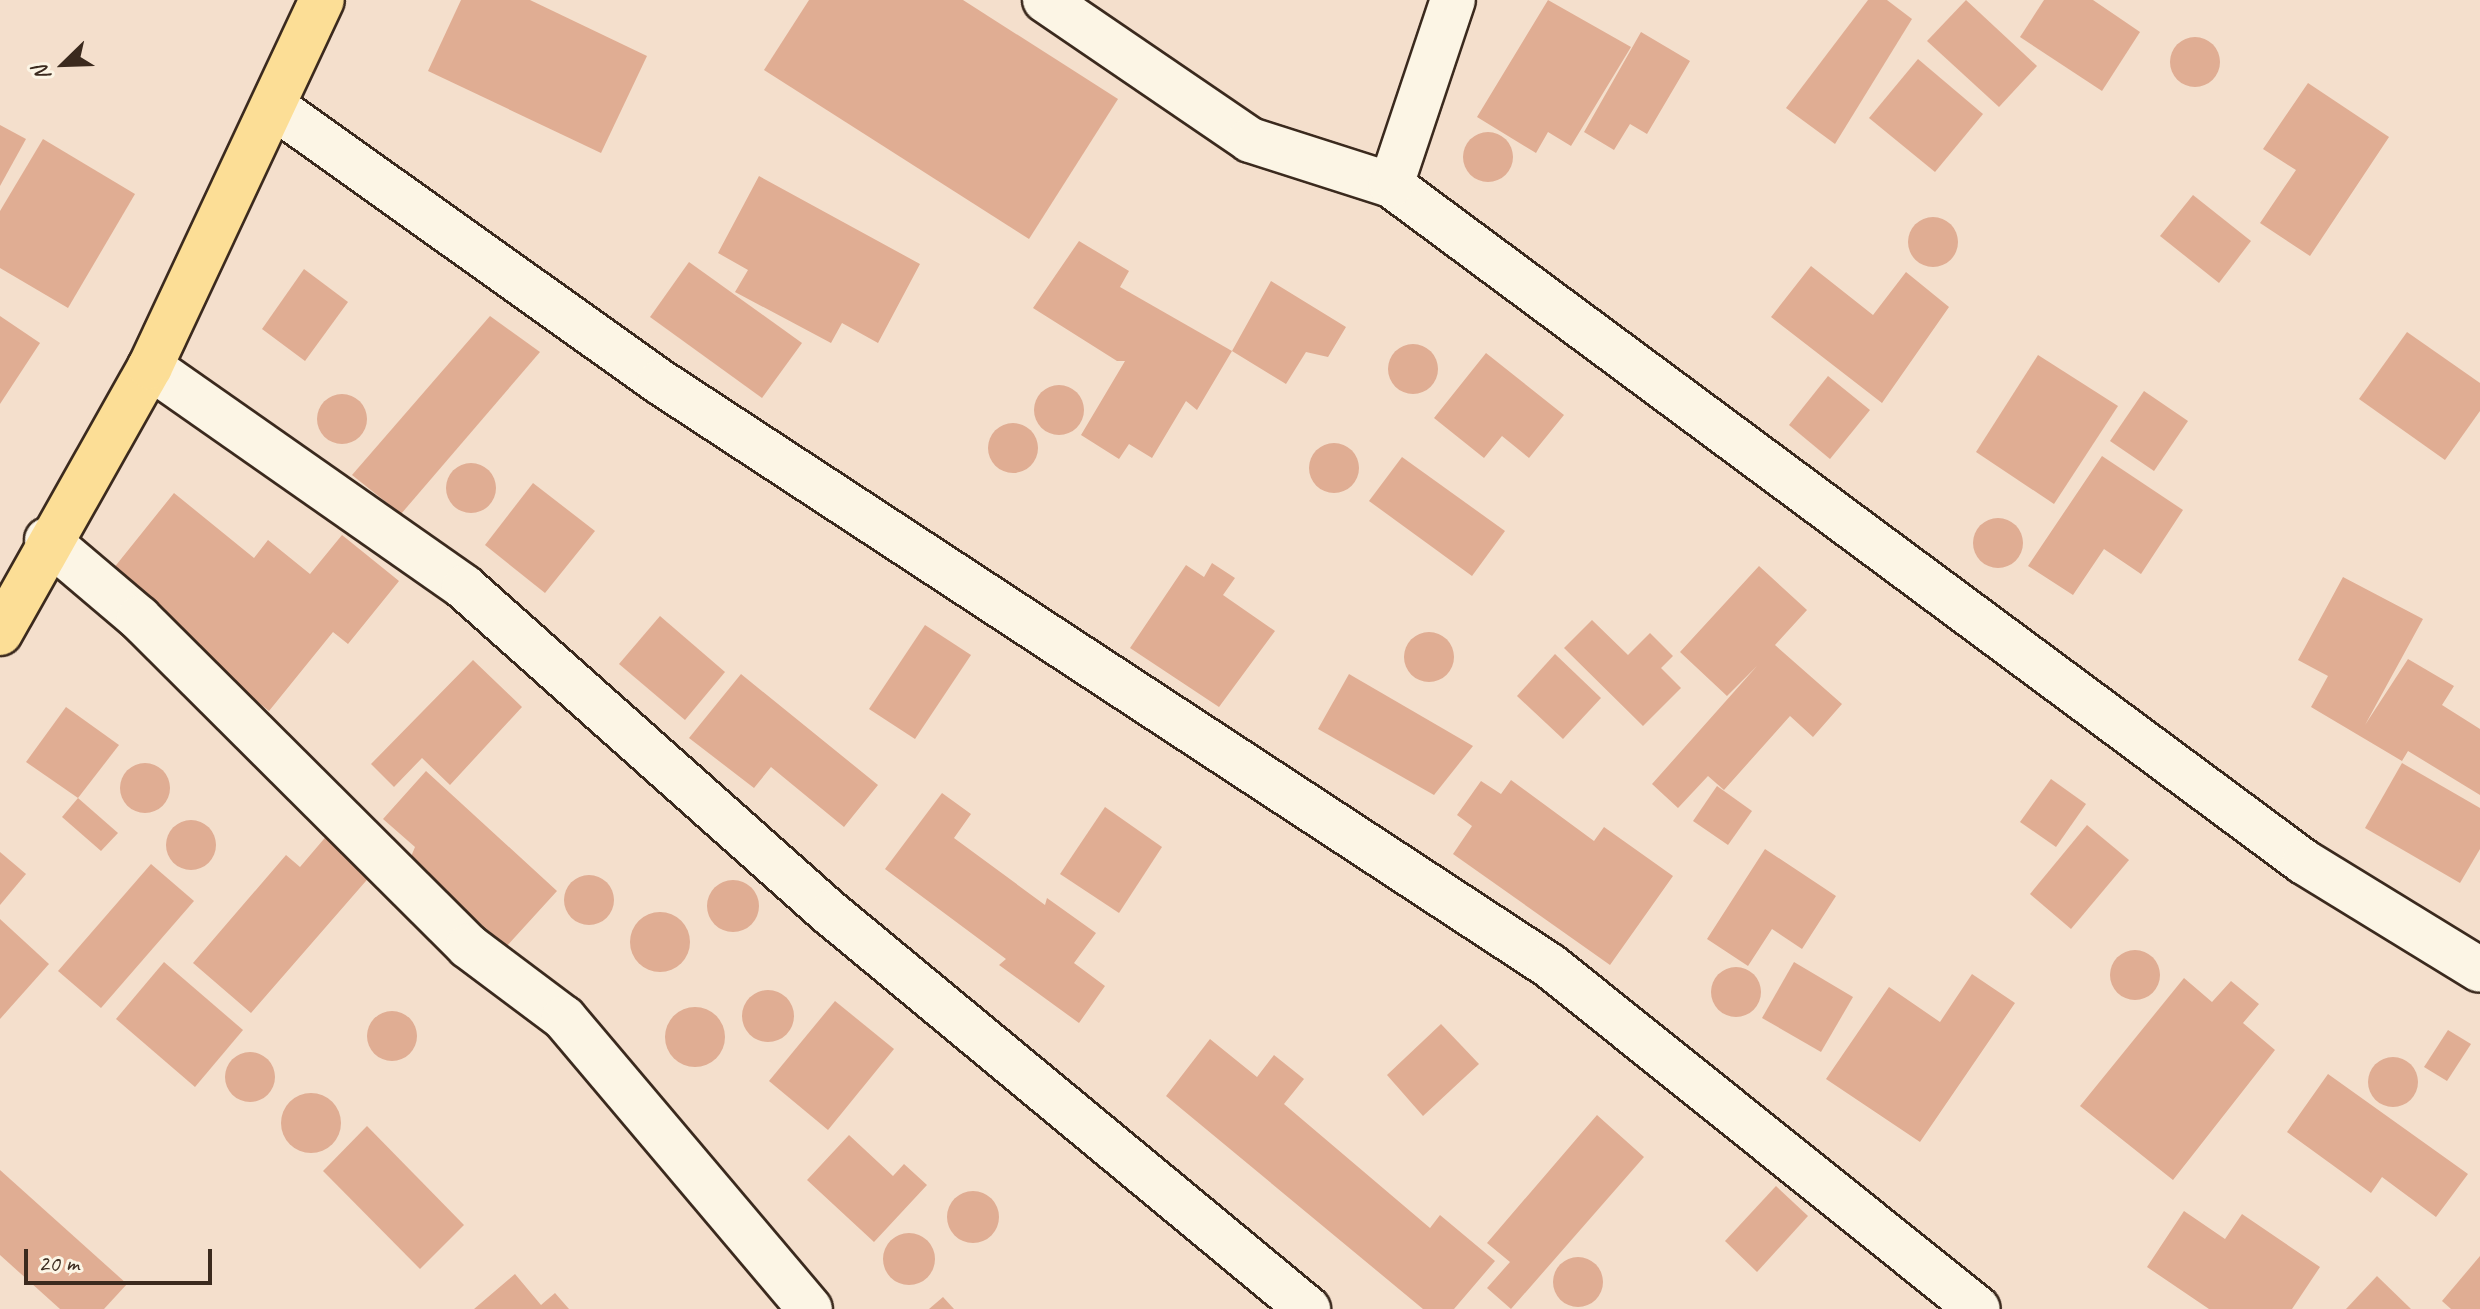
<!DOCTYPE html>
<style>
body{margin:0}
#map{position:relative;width:2480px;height:1309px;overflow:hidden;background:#f4dfcc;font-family:Caveat,sans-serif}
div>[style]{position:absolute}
.building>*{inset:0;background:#e0ad93}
.round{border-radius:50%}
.roads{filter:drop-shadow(2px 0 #3b2a1e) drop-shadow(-2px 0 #3b2a1e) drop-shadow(0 2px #3b2a1e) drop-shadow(0 -2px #3b2a1e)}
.minor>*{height:44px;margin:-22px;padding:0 22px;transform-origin:22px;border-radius:22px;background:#fcf5e5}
.major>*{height:44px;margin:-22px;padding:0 22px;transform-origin:22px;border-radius:22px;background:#fcde96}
span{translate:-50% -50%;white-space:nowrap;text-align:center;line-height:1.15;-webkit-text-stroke:6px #fcf5e5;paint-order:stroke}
.north{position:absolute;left:24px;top:24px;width:80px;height:80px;-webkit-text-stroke:6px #fcf5e5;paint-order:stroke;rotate:247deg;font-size:22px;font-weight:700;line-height:32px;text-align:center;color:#3b2a1e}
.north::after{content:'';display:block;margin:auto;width:28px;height:36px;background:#3b2a1e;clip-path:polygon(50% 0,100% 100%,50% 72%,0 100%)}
.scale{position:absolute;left:24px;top:1249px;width:188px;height:36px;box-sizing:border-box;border:4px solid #3b2a1e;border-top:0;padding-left:10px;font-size:24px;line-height:28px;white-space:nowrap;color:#3b2a1e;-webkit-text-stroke:6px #fcf5e5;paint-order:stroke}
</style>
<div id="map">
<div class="building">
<i style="clip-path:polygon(461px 0,530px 0,647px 56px,601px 153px,428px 71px)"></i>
<i style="clip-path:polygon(809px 0,963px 0,1118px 99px,1029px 239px,764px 70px)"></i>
<i style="clip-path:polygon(1548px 0,1631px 47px,1571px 146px,1548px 132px,1536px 153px,1477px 117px)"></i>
<i style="clip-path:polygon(1868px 0,1887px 0,1912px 19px,1835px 144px,1786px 108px)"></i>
<i style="clip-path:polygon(1966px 0,2037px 66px,1999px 107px,1927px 41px)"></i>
<i style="clip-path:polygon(2044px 0,2093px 0,2140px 32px,2102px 91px,2020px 37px)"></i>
<i style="clip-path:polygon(1641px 32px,1690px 61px,1647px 134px,1630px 124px,1614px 150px,1584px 132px)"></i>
<i class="round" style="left:2170px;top:37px;width:50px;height:50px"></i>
<i style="clip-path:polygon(1918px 59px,1983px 114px,1935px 172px,1869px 118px)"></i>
<i style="clip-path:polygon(2308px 83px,2389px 137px,2310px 256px,2260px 223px,2296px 170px,2263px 149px)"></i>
<i style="clip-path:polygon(0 125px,26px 139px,0 186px)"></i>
<i class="round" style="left:1463px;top:132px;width:50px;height:50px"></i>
<i style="clip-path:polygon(43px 139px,135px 194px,68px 308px,0 268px,0 211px)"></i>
<i style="clip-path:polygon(759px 176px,920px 264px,878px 343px,842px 323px,831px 343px,735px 292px,748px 270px,718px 253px)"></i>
<i style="clip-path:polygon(2193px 195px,2251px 241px,2219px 283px,2160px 236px)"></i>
<i class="round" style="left:1908px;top:217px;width:50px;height:50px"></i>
<i style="clip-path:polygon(1079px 241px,1129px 271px,1120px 287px,1232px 351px,1197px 410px,1186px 401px,1152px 458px,1129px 444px,1119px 459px,1081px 435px,1125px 361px,1117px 361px,1033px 308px)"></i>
<i style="clip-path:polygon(689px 262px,802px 343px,762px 398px,650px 317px)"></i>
<i style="clip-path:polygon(1811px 266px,1873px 315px,1906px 272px,1949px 307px,1882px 403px,1771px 317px)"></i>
<i style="clip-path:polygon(304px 269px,348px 302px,305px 361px,262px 329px)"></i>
<i style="clip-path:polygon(1271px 281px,1346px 327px,1328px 357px,1306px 352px,1286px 384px,1232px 351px)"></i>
<i style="clip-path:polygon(0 316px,40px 343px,0 404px)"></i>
<i style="clip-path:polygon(490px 316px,540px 352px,401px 514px,352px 475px)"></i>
<i style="clip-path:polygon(2407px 332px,2480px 383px,2480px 411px,2445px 460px,2359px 399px)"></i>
<i class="round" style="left:1388px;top:344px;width:50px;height:50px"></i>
<i style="clip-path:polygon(1486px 353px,1564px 415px,1529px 458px,1502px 436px,1484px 458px,1434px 418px)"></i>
<i style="clip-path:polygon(2038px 355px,2118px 406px,2054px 504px,1976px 452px)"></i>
<i style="clip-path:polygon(1828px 376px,1870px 410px,1830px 459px,1789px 425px)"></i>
<i class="round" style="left:1034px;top:385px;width:50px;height:50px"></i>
<i style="clip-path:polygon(2144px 391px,2188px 421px,2154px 471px,2110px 441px)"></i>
<i class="round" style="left:317px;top:394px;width:50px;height:50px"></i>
<i class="round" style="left:988px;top:423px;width:50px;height:50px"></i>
<i class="round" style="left:1309px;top:443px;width:50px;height:50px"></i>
<i style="clip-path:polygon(2102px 456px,2183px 510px,2141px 574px,2104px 549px,2073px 595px,2028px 566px)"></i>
<i style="clip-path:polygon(1402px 457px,1505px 531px,1472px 576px,1369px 501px)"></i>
<i class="round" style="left:446px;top:463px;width:50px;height:50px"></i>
<i style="clip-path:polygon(533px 483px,595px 531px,545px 593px,485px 545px)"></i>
<i style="clip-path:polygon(174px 493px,254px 558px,268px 540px,310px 574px,342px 535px,399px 581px,348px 644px,333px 632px,269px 711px,166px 627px,173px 618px,113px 569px)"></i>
<i class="round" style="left:1973px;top:518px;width:50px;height:50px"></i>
<i style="clip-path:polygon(1212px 563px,1235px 578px,1223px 595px,1275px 631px,1219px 707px,1130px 648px,1186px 565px,1204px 577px)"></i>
<i style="clip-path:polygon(1759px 566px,1807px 610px,1775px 645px,1842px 704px,1813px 737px,1790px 716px,1724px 790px,1708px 776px,1678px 808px,1652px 784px,1757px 666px,1727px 696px,1680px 652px)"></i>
<i style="clip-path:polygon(2343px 577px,2423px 619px,2365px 725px,2408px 659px,2454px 686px,2442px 705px,2480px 729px,2480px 795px,2408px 751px,2402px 761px,2311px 707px,2328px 676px,2298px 660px)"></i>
<i style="clip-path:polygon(660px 616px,725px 672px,685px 720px,619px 664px)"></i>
<i style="clip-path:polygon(1592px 620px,1628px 655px,1650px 633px,1673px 656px,1661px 668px,1681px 688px,1643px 726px,1564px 648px)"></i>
<i style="clip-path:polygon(925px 625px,971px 655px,915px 739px,869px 709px)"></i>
<i class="round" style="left:1404px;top:632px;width:50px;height:50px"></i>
<i style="clip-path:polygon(1555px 654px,1601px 698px,1563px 739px,1517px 696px)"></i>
<i style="clip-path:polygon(473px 660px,522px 707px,450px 785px,422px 758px,394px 787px,371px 764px)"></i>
<i style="clip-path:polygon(741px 674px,878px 785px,844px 827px,771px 767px,754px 788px,689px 738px)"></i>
<i style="clip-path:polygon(1349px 674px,1473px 746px,1434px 795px,1318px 729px)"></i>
<i style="clip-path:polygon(66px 707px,119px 745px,78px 798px,26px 762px)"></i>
<i style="clip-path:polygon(2402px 763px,2480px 808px,2480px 849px,2460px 883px,2365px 828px)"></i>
<i class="round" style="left:120px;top:763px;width:50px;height:50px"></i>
<i style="clip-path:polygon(426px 771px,557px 891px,506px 947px,410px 859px,415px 847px,383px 819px)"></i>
<i style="clip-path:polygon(2051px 779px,2086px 804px,2056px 847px,2020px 822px)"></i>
<i style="clip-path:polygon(1511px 780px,1594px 841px,1604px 827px,1673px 876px,1610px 965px,1453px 854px,1472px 826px,1457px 815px,1481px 781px,1501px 794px)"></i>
<i style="clip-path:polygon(1717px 786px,1752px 811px,1728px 845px,1693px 821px)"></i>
<i style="clip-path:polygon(942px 793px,971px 814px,954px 838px,1045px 905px,1047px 898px,1096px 933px,1074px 963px,1105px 986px,1079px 1023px,999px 965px,1006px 959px,885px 869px)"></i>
<i style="clip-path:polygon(78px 798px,118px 833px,101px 851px,62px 817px)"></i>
<i style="clip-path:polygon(1105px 807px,1162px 847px,1119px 913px,1060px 874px)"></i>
<i class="round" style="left:166px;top:820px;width:50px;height:50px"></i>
<i style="clip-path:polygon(2087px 825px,2129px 860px,2071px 929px,2030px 894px)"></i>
<i style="clip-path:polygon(329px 833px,372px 874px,251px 1013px,193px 963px,286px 855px,300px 867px)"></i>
<i style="clip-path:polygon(1765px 849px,1836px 896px,1802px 949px,1772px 929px,1748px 966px,1707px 939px)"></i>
<i style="clip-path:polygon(0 852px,26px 874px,0 905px)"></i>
<i style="clip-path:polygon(151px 864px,194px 901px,101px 1008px,58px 971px)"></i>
<i class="round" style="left:564px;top:875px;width:50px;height:50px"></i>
<i class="round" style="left:707px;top:880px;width:52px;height:52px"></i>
<i class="round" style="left:630px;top:912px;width:60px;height:60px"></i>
<i style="clip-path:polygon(0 919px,49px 964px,0 1019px)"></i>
<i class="round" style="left:2110px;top:950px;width:50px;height:50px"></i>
<i style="clip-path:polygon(164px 962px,243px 1030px,195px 1087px,116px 1019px)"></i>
<i style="clip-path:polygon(1794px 962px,1853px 997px,1821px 1052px,1762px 1018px)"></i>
<i class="round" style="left:1711px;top:967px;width:50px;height:50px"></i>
<i style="clip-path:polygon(1972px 974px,2015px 1003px,1920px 1142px,1826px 1079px,1889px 987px,1940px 1022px)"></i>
<i style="clip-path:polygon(2184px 978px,2212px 1002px,2231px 981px,2259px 1004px,2243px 1023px,2275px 1050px,2173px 1180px,2080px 1106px)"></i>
<i class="round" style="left:742px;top:990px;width:52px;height:52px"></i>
<i style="clip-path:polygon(835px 1001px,894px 1049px,828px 1130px,769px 1081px)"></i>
<i class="round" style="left:665px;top:1007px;width:60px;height:60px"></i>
<i class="round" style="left:367px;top:1011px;width:50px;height:50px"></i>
<i style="clip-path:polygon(1441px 1024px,1479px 1064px,1423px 1116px,1387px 1075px)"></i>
<i style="clip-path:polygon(2448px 1030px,2471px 1044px,2447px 1081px,2424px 1067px)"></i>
<i style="clip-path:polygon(1210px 1039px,1257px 1077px,1274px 1055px,1304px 1079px,1284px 1104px,1430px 1228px,1440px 1215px,1495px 1261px,1454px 1309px,1423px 1309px,1166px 1096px)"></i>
<i class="round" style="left:225px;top:1052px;width:50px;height:50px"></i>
<i class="round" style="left:2368px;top:1057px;width:50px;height:50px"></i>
<i style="clip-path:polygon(2328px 1074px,2468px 1174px,2436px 1217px,2382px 1177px,2371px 1193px,2287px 1132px)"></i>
<i class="round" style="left:281px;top:1093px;width:60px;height:60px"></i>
<i style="clip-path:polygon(1597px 1115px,1644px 1157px,1511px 1309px,1487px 1288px,1510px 1262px,1487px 1243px)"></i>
<i style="clip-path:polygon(367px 1126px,464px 1225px,420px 1269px,323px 1171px)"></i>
<i style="clip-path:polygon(849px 1135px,893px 1176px,904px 1164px,927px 1185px,874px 1242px,807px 1180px)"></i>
<i style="clip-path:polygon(0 1170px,127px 1284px,104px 1309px,60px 1309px,0 1255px)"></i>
<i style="clip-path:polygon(1776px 1186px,1808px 1216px,1757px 1272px,1725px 1241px)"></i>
<i class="round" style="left:947px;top:1191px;width:52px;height:52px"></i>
<i style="clip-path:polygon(2184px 1211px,2225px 1239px,2242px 1214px,2320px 1267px,2292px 1309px,2209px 1309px,2147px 1267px)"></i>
<i class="round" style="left:883px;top:1233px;width:52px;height:52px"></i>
<i style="clip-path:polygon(2480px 1256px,2480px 1309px,2451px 1309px,2442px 1301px)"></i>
<i class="round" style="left:1553px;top:1257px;width:50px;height:50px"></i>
<i style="clip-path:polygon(515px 1274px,541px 1305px,555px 1293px,569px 1309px,474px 1309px)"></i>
<i style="clip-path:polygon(2377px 1276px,2411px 1309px,2346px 1309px)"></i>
<i style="clip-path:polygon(943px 1297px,954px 1309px,929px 1309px)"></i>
</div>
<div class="roads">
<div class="minor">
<i style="left:1045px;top:0;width:248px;rotate:34.3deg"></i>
<i style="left:1250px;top:140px;width:148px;rotate:17.7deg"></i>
<i style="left:1391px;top:185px;width:1137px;rotate:36.56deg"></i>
<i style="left:2304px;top:862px;width:206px;rotate:31.5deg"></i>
<i style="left:273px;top:106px;width:475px;rotate:35.5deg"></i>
<i style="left:660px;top:382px;width:1064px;rotate:33.27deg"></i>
<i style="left:1550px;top:966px;width:548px;rotate:38.71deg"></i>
<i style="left:1391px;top:185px;width:195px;rotate:-71.5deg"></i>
<i style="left:150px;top:367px;width:383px;rotate:35deg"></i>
<i style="left:464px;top:587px;width:490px;rotate:41.7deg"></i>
<i style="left:830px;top:913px;width:621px;rotate:39.64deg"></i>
<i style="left:47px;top:540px;width:121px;rotate:40.3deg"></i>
<i style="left:139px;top:618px;width:465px;rotate:44.9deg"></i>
<i style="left:468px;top:946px;width:120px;rotate:36.9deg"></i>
<i style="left:564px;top:1018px;width:381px;rotate:49.8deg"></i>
</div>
<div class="major">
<i style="left:0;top:633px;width:305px;rotate:-60.6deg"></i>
<i style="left:150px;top:367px;width:405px;rotate:-64.9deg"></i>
</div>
</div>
<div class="north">N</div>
<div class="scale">20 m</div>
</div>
